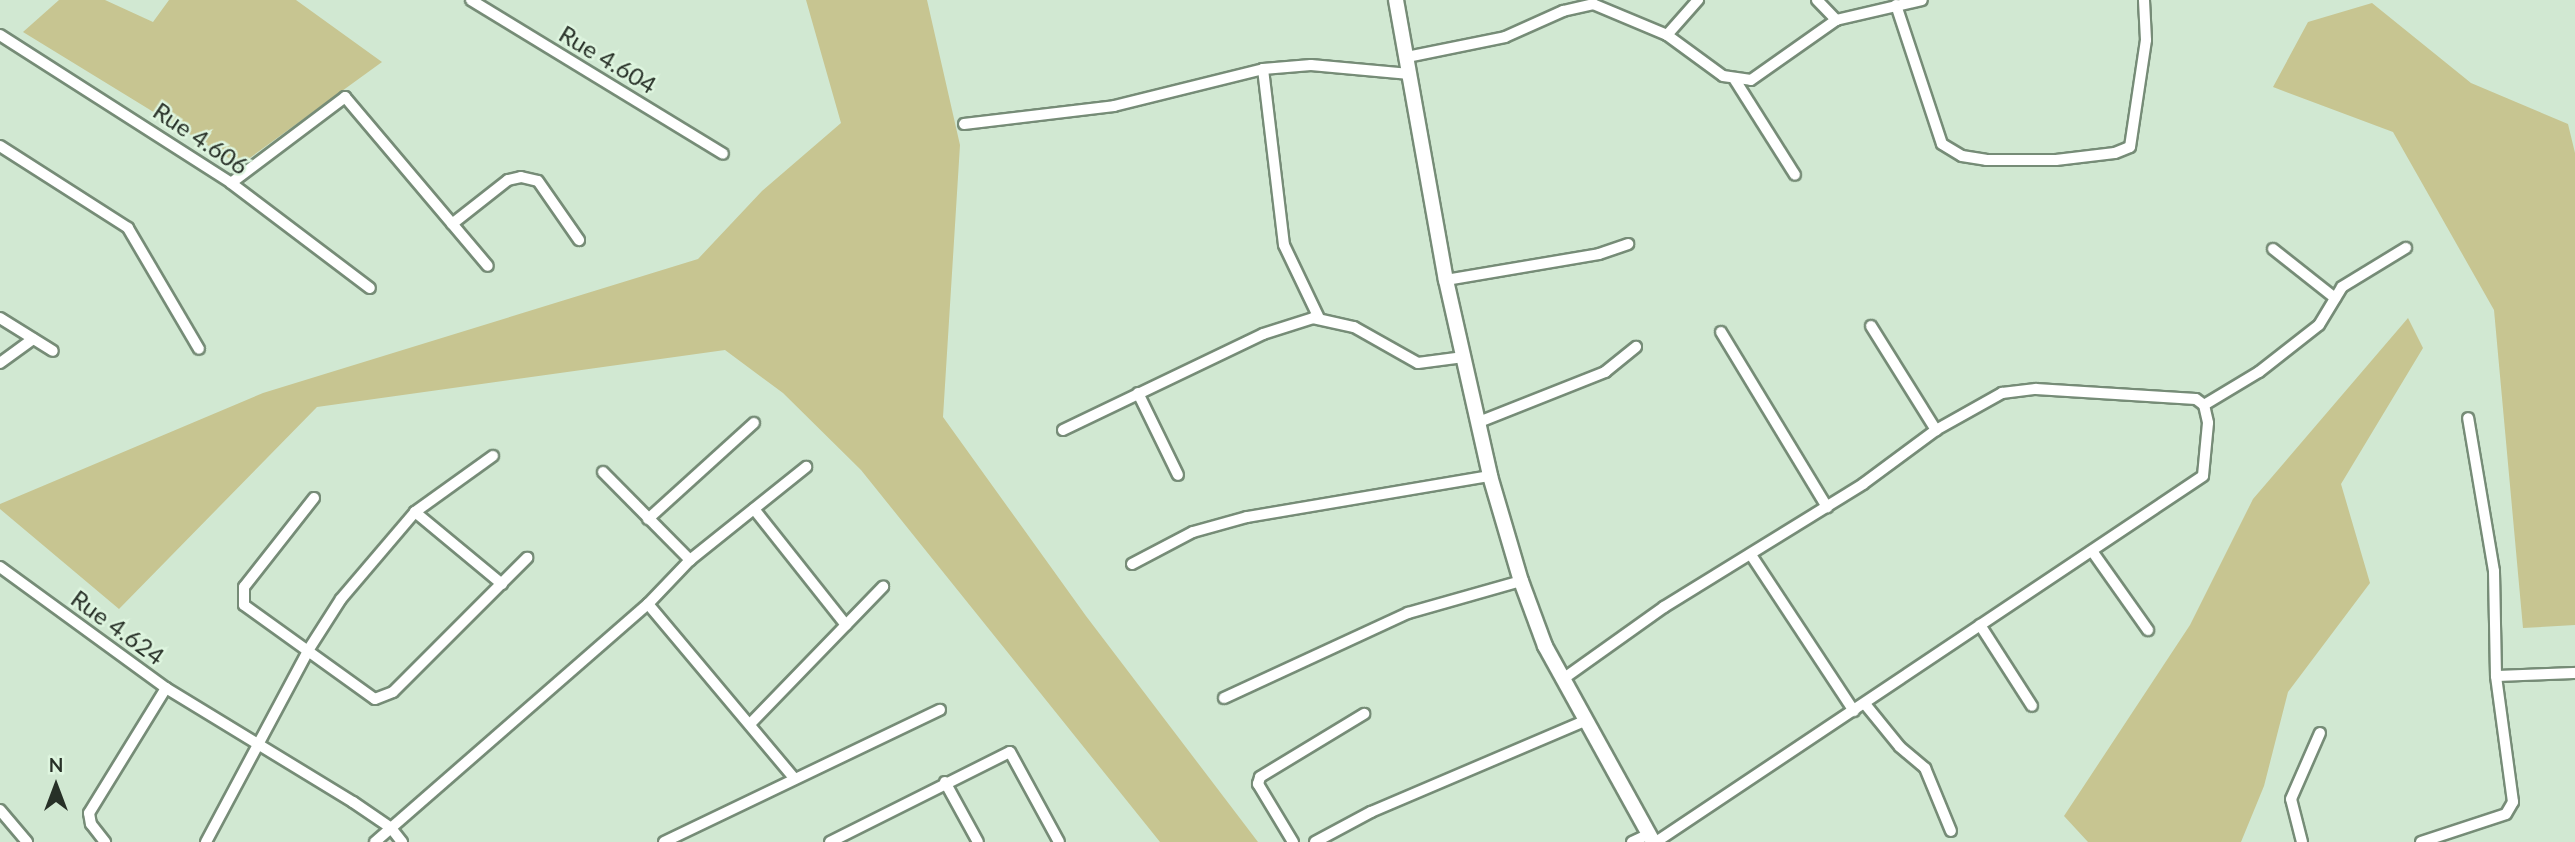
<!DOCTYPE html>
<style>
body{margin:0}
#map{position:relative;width:2575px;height:842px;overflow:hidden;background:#d1e8d2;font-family:Lato,sans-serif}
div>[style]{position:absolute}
.green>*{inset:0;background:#c7c591}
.roads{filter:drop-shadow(2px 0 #768c77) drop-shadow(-2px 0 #768c77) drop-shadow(0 2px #768c77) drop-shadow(0 -2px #768c77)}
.street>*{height:10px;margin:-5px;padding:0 5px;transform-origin:5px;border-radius:5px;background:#fff}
.secondary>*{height:14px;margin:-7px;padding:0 7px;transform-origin:7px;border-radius:7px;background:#fff}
span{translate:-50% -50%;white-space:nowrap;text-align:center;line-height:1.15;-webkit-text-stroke:5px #def5df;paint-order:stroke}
.street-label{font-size:24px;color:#273027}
.north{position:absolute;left:21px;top:751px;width:70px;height:70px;-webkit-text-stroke:5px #def5df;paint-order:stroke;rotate:0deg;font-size:19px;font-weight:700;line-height:28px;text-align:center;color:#273027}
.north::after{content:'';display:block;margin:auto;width:24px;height:32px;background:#273027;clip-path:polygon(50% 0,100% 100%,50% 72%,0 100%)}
</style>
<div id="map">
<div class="green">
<i style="clip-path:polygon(59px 0,105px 0,153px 22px,169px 0,296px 0,382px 62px,240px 165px,23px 32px)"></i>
<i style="clip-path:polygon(806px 0,927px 0,960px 145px,943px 417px,1086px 616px,1258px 842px,1160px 842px,861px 470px,783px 393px,725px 350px,317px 407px,119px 609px,0 509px,0 504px,263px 393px,698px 259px,762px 191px,841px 123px)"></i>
<i style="clip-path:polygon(2372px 3px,2471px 83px,2568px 124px,2575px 153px,2575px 625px,2523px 628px,2494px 310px,2393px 132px,2273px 87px,2308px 22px)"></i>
<i style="clip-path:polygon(2408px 318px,2423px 348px,2341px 484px,2370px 583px,2288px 692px,2264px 786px,2241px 842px,2088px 842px,2064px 816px,2190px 625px,2253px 499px)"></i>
</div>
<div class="roads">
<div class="street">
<i style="left:471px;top:0;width:295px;rotate:31.4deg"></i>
<i style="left:1817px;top:0;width:28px;rotate:46deg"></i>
<i style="left:1896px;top:5px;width:146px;rotate:71.7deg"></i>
<i style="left:1942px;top:144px;width:23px;rotate:31deg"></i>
<i style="left:1962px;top:156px;width:24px;rotate:9deg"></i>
<i style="left:1986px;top:160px;width:70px"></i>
<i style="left:2056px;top:160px;width:59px;rotate:-6.8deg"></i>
<i style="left:2115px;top:153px;width:16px;rotate:-22deg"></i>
<i style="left:2130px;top:147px;width:108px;rotate:-81.5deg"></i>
<i style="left:2146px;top:40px;width:40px;rotate:-92.9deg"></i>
<i style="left:0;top:35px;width:274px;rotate:32.6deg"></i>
<i style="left:231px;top:183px;width:174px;rotate:37.1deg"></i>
<i style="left:1667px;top:35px;width:47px;rotate:-48.5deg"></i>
<i style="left:1407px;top:57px;width:100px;rotate:-11.5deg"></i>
<i style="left:1505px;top:37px;width:64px;rotate:-24.1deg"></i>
<i style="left:1563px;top:11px;width:31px;rotate:-13deg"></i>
<i style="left:1593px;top:4px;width:80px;rotate:22.7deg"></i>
<i style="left:1667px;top:35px;width:69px;rotate:36.2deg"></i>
<i style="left:1723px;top:76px;width:28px;rotate:8deg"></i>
<i style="left:1751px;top:80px;width:104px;rotate:-35.2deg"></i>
<i style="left:1836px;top:20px;width:88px;rotate:-13.1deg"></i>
<i style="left:1263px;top:69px;width:177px;rotate:83.2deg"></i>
<i style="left:1284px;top:245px;width:81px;rotate:64.4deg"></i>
<i style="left:1735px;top:80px;width:112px;rotate:57.7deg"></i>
<i style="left:964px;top:124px;width:151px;rotate:-6.8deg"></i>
<i style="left:1114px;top:106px;width:154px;rotate:-13.9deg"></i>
<i style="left:1263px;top:69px;width:48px;rotate:-4.8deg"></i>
<i style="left:1311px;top:65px;width:99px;rotate:5.2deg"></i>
<i style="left:0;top:146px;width:152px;rotate:32.6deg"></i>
<i style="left:128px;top:228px;width:140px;rotate:59.6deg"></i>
<i style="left:231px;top:183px;width:143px;rotate:-37deg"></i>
<i style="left:345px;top:97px;width:221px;rotate:49.8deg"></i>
<i style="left:452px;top:224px;width:71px;rotate:-38.2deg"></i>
<i style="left:508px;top:180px;width:13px;rotate:-13deg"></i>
<i style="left:521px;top:177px;width:17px;rotate:13deg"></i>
<i style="left:538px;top:181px;width:72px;rotate:55.2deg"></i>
<i style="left:2273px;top:249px;width:79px;rotate:38.3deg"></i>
<i style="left:1446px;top:280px;width:155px;rotate:-9.6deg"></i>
<i style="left:1599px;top:254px;width:31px;rotate:-19deg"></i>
<i style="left:0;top:318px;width:62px;rotate:31.9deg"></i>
<i style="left:1871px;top:326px;width:123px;rotate:58deg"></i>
<i style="left:1721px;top:332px;width:205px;rotate:58.8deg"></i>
<i style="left:0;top:363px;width:41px;rotate:-36deg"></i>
<i style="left:1138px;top:393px;width:91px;rotate:64deg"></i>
<i style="left:2204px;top:405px;width:64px;rotate:-31deg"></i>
<i style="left:2259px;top:372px;width:76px;rotate:-38.1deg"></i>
<i style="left:2319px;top:325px;width:44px;rotate:-58.8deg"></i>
<i style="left:2342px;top:287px;width:75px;rotate:-31.4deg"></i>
<i style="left:1479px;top:422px;width:136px;rotate:-21.6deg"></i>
<i style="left:1605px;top:372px;width:40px;rotate:-39deg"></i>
<i style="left:1063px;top:430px;width:222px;rotate:-25.6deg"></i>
<i style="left:1263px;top:334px;width:52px;rotate:-17.7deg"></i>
<i style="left:1313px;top:318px;width:42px;rotate:12.4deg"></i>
<i style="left:1354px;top:327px;width:73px;rotate:29.4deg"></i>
<i style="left:1418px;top:363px;width:46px;rotate:-7.4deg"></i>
<i style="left:603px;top:472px;width:124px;rotate:45.3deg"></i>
<i style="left:314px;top:498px;width:113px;rotate:128.2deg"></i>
<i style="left:244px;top:587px;width:18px;rotate:90deg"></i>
<i style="left:244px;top:605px;width:161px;rotate:35.7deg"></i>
<i style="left:375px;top:699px;width:19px;rotate:-21deg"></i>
<i style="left:393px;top:692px;width:190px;rotate:-45deg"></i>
<i style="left:754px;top:509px;width:148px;rotate:51.6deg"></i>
<i style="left:415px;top:512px;width:113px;rotate:39.6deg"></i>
<i style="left:648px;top:519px;width:143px;rotate:-42.2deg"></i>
<i style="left:2092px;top:551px;width:97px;rotate:54.7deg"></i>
<i style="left:1751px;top:555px;width:187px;rotate:56.6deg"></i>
<i style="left:1132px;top:564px;width:69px;rotate:-27.7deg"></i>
<i style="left:1193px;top:532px;width:56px;rotate:-15.5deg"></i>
<i style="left:1247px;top:517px;width:246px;rotate:-9.6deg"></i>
<i style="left:0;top:567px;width:205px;rotate:36.1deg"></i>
<i style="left:166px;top:688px;width:147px;rotate:121.6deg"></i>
<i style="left:89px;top:813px;width:11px;rotate:80deg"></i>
<i style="left:91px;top:824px;width:23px;rotate:52deg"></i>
<i style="left:648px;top:604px;width:226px;rotate:50deg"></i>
<i style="left:1980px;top:625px;width:96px;rotate:57.3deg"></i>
<i style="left:2496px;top:676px;width:79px;rotate:-2.2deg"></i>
<i style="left:1563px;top:679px;width:124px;rotate:-35.5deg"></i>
<i style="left:1664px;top:607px;width:234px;rotate:-31.7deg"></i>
<i style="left:1863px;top:484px;width:91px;rotate:-36.5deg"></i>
<i style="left:1936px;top:430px;width:76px;rotate:-29.3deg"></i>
<i style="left:2002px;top:393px;width:34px;rotate:-7deg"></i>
<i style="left:2036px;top:389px;width:160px;rotate:3.6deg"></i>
<i style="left:2196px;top:399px;width:10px;rotate:37deg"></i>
<i style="left:2204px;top:405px;width:18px;rotate:77deg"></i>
<i style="left:2208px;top:423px;width:53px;rotate:95.4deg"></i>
<i style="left:2203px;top:476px;width:658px;rotate:146.21deg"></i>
<i style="left:166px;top:688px;width:219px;rotate:31.4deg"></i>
<i style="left:353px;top:802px;width:46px;rotate:34.4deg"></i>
<i style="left:391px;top:828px;width:18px;rotate:52deg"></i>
<i style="left:1224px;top:698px;width:203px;rotate:-24.8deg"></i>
<i style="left:1408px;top:613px;width:117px;rotate:-15.8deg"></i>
<i style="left:1865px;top:704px;width:55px;rotate:50.9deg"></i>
<i style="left:1900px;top:747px;width:33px;rotate:40deg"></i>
<i style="left:1925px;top:768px;width:68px;rotate:67.6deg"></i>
<i style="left:751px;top:723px;width:190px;rotate:-45.9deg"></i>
<i style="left:945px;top:782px;width:68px;rotate:61.2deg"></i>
<i style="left:0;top:810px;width:42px;rotate:49.8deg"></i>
<i style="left:206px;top:842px;width:219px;rotate:-61.9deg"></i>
<i style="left:309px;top:649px;width:59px;rotate:-57.4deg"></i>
<i style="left:341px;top:599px;width:114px;rotate:-49.6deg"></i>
<i style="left:415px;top:512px;width:96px;rotate:-35.7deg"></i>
<i style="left:375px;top:842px;width:362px;rotate:-41.1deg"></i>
<i style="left:648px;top:604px;width:61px;rotate:-46.3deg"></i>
<i style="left:690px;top:560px;width:149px;rotate:-38.7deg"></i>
<i style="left:664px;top:842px;width:306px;rotate:-25.6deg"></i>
<i style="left:830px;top:842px;width:201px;rotate:-26.6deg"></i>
<i style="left:1010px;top:752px;width:102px;rotate:61.4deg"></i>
<i style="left:1293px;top:842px;width:68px;rotate:-121.1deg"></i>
<i style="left:1258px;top:784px;width:7px;rotate:-74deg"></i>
<i style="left:1260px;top:777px;width:122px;rotate:-31.2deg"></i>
<i style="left:1315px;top:842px;width:64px;rotate:-28.2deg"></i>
<i style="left:1371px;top:812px;width:235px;rotate:-23.1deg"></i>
<i style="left:1632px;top:842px;width:19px;rotate:-25deg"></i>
<i style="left:2302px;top:842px;width:44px;rotate:-104.3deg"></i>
<i style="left:2291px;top:799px;width:72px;rotate:-66.3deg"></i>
<i style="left:2421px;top:842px;width:89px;rotate:-18.2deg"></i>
<i style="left:2506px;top:814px;width:14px;rotate:-60deg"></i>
<i style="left:2513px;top:802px;width:127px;rotate:-97.7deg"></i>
<i style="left:2496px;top:676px;width:105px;rotate:-91.1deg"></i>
<i style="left:2494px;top:571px;width:155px;rotate:-99.6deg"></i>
</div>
<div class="secondary">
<i style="left:1396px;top:0;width:284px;rotate:79.9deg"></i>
<i style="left:1446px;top:280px;width:201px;rotate:77.3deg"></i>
<i style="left:1490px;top:476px;width:109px;rotate:73.6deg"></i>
<i style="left:1521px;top:581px;width:69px;rotate:69.7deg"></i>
<i style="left:1545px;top:646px;width:224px;rotate:61.1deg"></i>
</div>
</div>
<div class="street-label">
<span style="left:608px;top:59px;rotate:31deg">Rue 4.604</span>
<span style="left:201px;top:138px;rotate:34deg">Rue 4.606</span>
<span style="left:118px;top:627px;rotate:36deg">Rue 4.624</span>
</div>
<div class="north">N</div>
</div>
